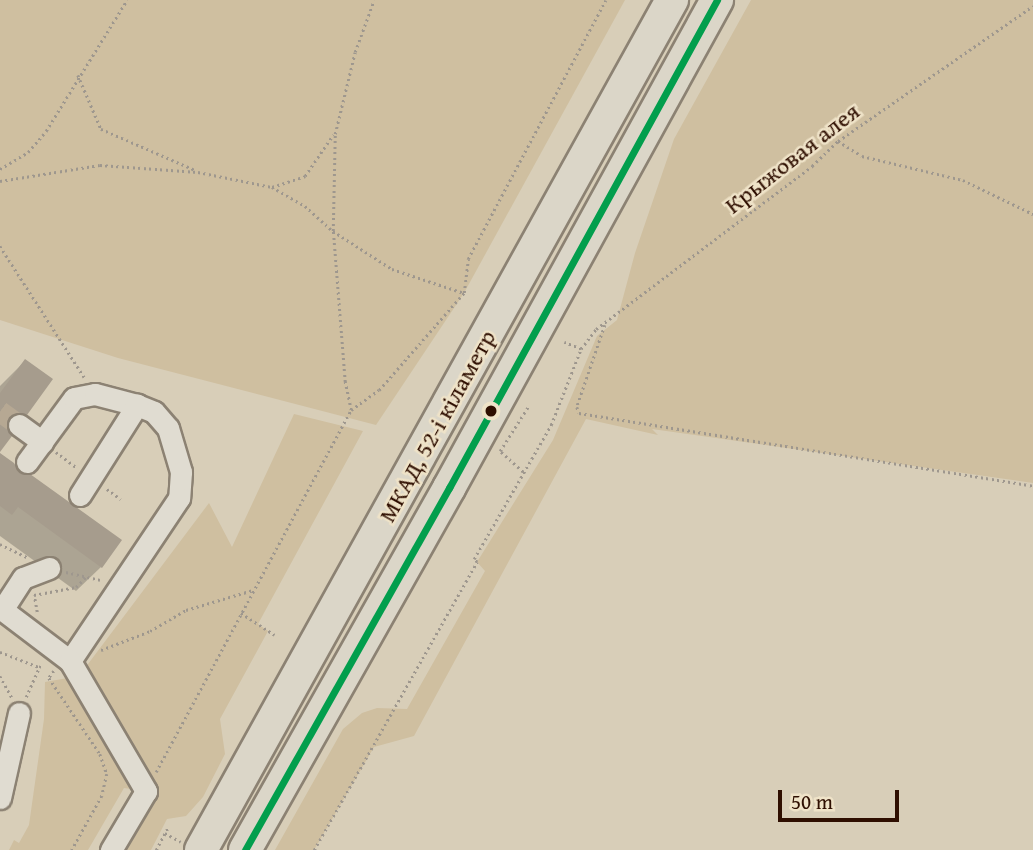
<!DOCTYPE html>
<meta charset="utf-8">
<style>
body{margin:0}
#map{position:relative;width:1033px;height:850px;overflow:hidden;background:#d8ceb8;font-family:"Gentium Book Plus",serif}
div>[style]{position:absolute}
.green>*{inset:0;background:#cfbfa0}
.shadow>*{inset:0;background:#0003}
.building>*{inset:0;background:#a69c8d}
.minor-tunnel>*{height:21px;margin-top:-10.5px;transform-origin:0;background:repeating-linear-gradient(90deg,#b6a893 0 21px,transparent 0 31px)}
.path>*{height:2.5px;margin-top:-1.25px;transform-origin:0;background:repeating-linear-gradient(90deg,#9e978e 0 2px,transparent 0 5.5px)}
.roads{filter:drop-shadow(2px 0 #8c8273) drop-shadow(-2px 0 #8c8273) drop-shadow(0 2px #8c8273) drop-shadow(0 -2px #8c8273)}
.minor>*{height:21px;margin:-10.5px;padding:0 10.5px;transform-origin:10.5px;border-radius:10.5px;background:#e0dcd1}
.highway>*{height:32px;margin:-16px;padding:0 16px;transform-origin:16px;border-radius:16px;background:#dbd6c8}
.bus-1>*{height:7px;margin:-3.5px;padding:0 3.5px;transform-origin:3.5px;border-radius:3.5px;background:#029e4d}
.dots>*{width:19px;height:19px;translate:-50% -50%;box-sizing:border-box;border:4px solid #efe3c8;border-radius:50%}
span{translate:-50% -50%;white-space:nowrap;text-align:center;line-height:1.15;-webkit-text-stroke:5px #efe3c8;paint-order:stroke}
.street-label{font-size:24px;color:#2f0f01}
.scale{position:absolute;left:778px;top:790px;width:121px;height:32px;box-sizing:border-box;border:4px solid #2f0f01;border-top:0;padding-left:9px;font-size:21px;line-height:24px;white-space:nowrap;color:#2f0f01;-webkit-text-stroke:5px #efe3c8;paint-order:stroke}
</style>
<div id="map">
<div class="green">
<i style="clip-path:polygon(0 0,625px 0,464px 293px,376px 425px,118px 358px,0 320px)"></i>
<i style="clip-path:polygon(751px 0,1033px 0,1033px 483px,652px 429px,658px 435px,586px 419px,414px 736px,374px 747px,314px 850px,275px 850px,343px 729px,362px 713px,377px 708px,407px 709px,485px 571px,477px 562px,553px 440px,597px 336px,617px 320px,635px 253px,674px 139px)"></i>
<i style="clip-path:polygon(294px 414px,363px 431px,258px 624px,268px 631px,220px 719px,225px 754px,203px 797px,186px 816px,167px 819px,151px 850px,121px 850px,145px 791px,124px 788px,88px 850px,9px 850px,14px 840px,19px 843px,29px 825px,44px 719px,45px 682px,79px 676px,209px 503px,232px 547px)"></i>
</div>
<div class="shadow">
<i style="clip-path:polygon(25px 361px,26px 413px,7px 432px,0 449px,0 386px)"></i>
<i style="clip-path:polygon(0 455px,101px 567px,76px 591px,0 536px)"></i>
</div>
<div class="building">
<i style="clip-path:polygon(25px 359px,53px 379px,27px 415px,14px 413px,8px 418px,7px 430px,12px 436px,0 452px,0 393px)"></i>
<i style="clip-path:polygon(0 453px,14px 463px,20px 473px,30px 474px,122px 540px,102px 568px,18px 507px,12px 515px,0 506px)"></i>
</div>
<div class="minor-tunnel">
<i style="left:0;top:411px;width:24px;rotate:36deg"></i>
</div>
<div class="path">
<i style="left:78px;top:75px;width:59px;rotate:66.9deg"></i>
<i style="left:101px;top:129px;width:103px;rotate:23.6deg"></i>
<i style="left:838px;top:141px;width:28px;rotate:32deg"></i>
<i style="left:862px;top:156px;width:104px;rotate:13.4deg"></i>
<i style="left:963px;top:180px;width:78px;rotate:25.9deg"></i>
<i style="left:0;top:169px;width:33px;rotate:-31deg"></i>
<i style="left:28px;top:152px;width:28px;rotate:-49deg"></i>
<i style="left:46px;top:131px;width:154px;rotate:-58.3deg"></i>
<i style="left:0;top:181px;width:101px;rotate:-9.1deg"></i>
<i style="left:100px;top:165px;width:98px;rotate:4.1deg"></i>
<i style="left:198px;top:172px;width:76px;rotate:11.5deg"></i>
<i style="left:272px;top:187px;width:38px;rotate:30deg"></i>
<i style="left:305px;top:206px;width:38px;rotate:42deg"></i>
<i style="left:333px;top:231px;width:70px;rotate:32.8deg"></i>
<i style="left:392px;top:269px;width:76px;rotate:18.4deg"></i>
<i style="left:272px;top:187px;width:35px;rotate:-18deg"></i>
<i style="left:305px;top:176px;width:50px;rotate:-55.7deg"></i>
<i style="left:0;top:246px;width:156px;rotate:57.3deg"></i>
<i style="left:605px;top:325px;width:87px;rotate:108.9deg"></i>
<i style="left:577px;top:407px;width:6px;rotate:72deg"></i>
<i style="left:579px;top:413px;width:460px;rotate:9.1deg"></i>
<i style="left:581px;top:349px;width:25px;rotate:-53deg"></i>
<i style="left:596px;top:329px;width:271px;rotate:-37deg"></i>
<i style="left:812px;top:166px;width:36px;rotate:-44deg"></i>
<i style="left:838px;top:141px;width:237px;rotate:-34.7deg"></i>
<i style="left:351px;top:410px;width:29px;rotate:-102deg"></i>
<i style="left:345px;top:382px;width:151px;rotate:-94.5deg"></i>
<i style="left:333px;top:231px;width:97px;rotate:-88.8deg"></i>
<i style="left:335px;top:134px;width:84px;rotate:-76.3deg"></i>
<i style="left:355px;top:52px;width:55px;rotate:-69.9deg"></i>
<i style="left:56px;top:452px;width:25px;rotate:37deg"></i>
<i style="left:523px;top:472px;width:31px;rotate:-138deg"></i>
<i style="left:500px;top:451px;width:52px;rotate:-57.5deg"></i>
<i style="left:107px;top:489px;width:17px;rotate:36deg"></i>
<i style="left:0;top:544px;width:30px;rotate:26deg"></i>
<i style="left:66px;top:572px;width:35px;rotate:13deg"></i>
<i style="left:37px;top:612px;width:17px;rotate:-100deg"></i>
<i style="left:34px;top:595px;width:43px;rotate:-10.8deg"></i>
<i style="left:76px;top:587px;width:14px;rotate:-45deg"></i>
<i style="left:241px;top:613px;width:40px;rotate:32.9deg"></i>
<i style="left:101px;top:650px;width:53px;rotate:-21.2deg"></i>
<i style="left:150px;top:631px;width:42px;rotate:-30.3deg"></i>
<i style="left:186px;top:610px;width:70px;rotate:-16.6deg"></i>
<i style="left:0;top:652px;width:42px;rotate:21deg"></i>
<i style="left:39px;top:667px;width:4px;rotate:-27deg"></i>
<i style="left:54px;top:671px;width:9px;rotate:126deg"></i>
<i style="left:49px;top:678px;width:92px;rotate:56.1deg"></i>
<i style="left:100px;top:754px;width:21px;rotate:71deg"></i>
<i style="left:107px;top:774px;width:23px;rotate:103deg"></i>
<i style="left:102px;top:796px;width:62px;rotate:119.1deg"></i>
<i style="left:0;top:676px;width:25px;rotate:61deg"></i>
<i style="left:26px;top:697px;width:32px;rotate:-66deg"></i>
<i style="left:156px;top:772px;width:411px;rotate:-61.7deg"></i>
<i style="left:351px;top:410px;width:34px;rotate:-36deg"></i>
<i style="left:379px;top:390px;width:129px;rotate:-48.8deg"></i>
<i style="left:464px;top:293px;width:34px;rotate:-83deg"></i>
<i style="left:468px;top:259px;width:293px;rotate:-62deg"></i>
<i style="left:165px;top:833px;width:18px;rotate:29deg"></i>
<i style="left:156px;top:850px;width:27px;rotate:-62deg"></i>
<i style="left:314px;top:850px;width:331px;rotate:-60.5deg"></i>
<i style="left:477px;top:562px;width:4px;rotate:-135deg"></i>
<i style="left:474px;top:559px;width:155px;rotate:-60.1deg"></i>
<i style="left:551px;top:425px;width:82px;rotate:-68.5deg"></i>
<i style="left:581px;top:349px;width:18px;rotate:-158deg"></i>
</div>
<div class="roads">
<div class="minor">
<i style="left:19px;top:425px;width:29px;rotate:36deg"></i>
<i style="left:27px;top:462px;width:79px;rotate:-53.7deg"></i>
<i style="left:74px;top:398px;width:21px;rotate:-11deg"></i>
<i style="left:95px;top:394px;width:43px;rotate:14.7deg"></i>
<i style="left:137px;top:405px;width:18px;rotate:22deg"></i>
<i style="left:154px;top:412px;width:21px;rotate:49deg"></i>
<i style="left:168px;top:428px;width:46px;rotate:73.5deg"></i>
<i style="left:181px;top:472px;width:26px;rotate:94deg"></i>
<i style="left:179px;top:498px;width:196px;rotate:123.8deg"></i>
<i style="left:80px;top:495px;width:107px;rotate:-57.7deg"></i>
<i style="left:0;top:608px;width:88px;rotate:37.1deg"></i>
<i style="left:70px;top:661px;width:151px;rotate:59.7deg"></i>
<i style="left:146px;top:791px;width:69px;rotate:120.7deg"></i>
<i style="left:2px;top:610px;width:38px;rotate:-57deg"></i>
<i style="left:23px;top:578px;width:28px;rotate:-21deg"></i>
<i style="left:0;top:798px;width:87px;rotate:-77.4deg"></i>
</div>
<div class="highway">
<i style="left:201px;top:850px;width:972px;rotate:-61.01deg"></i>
<i style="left:245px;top:850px;width:416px;rotate:-60.6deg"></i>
<i style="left:449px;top:488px;width:557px;rotate:-61.23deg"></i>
</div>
</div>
<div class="bus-1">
<i style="left:245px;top:850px;width:416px;rotate:-60.6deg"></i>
<i style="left:449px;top:488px;width:557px;rotate:-61.23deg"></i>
</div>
<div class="dots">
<i style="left:491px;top:411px;background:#2f0f01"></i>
</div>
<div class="street-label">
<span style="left:792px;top:158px;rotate:-38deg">Крыжовая алея</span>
<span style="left:437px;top:426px;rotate:-61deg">МКАД, 52-і кіламетр</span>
</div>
<div class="scale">50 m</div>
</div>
